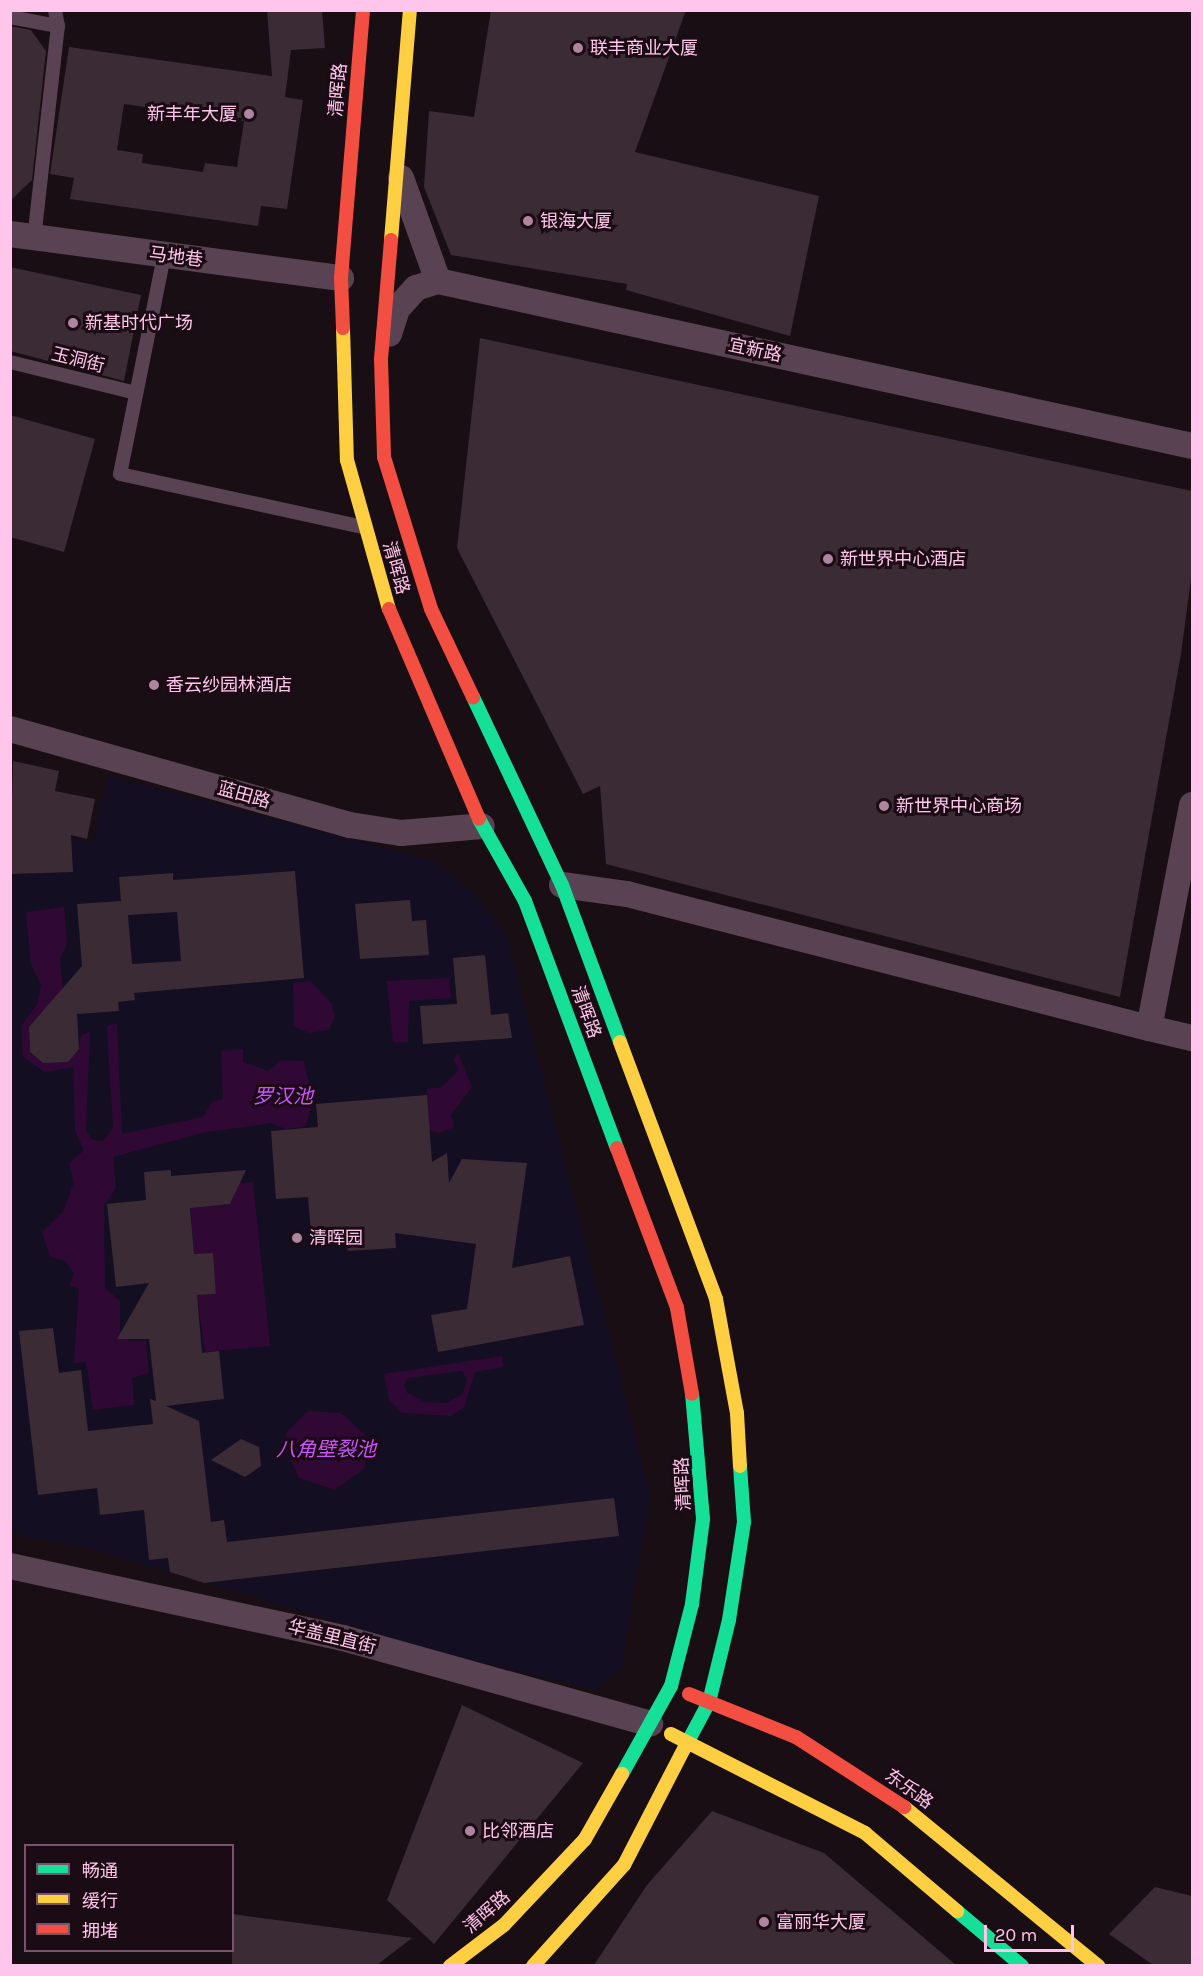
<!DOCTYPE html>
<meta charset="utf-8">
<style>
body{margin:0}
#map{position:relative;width:1203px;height:1976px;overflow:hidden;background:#180e13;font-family:Karla,"Noto Sans SC",sans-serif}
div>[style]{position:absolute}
.green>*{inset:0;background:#140e23}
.water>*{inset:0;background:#2f0934}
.building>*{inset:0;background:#3b2b34}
.lane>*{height:14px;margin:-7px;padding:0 7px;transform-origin:7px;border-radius:7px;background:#594352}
.street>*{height:26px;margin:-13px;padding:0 13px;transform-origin:13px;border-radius:13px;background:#594352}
.fast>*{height:14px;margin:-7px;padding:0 7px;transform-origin:7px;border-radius:7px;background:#16e098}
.slow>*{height:14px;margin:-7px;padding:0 7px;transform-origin:7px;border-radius:7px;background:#ffcf43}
.jam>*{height:14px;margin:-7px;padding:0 7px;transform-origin:7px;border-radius:7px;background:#f24e42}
.dots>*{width:16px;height:16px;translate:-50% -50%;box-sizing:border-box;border:3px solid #1b0b14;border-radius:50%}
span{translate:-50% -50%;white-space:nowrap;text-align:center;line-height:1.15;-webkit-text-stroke:6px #1b0b14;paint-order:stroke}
.poi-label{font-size:18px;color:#ffc5ea}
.left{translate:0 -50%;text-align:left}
.right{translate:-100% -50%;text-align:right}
.street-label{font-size:18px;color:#ffc5ea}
.water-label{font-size:20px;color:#cc54fe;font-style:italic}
.frame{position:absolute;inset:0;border:12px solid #ffc5ea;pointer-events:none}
.legend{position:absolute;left:24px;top:1844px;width:210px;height:108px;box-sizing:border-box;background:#1b0b14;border:2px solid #76556a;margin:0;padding:8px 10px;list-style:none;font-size:18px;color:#ffc5ea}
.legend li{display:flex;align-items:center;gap:12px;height:30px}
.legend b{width:30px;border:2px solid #76556a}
.scale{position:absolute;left:984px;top:1925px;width:90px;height:27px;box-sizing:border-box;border:3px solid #ffc5ea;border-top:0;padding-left:8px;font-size:18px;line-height:21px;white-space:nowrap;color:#ffc5ea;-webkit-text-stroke:4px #1b0b14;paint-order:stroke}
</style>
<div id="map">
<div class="green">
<i style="clip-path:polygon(109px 776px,434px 861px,473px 893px,507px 936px,650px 1494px,622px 1667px,596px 1690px,435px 1651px,86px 1547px,21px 1536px,11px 1528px,11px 825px,92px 844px)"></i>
</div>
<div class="water">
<i style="clip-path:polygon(64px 907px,67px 944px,60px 959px,65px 1013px,40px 1014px,29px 1027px,30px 1052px,43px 1063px,79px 1049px,81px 1035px,90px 1032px,86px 1131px,93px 1140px,103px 1141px,113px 1128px,107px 1026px,117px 1023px,122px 1134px,203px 1117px,212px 1102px,223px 1099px,221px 1051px,243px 1049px,243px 1062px,268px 1071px,282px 1060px,304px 1061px,313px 1101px,306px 1126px,285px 1129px,272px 1123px,206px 1132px,113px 1157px,116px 1188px,104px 1206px,105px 1288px,120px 1301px,120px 1330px,129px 1341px,146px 1341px,149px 1373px,132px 1378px,134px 1405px,93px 1410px,86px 1362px,74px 1363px,79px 1289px,70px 1285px,74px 1273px,65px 1261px,50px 1257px,42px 1232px,63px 1212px,74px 1182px,69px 1164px,84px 1150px,75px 1131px,73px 1067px,45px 1072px,23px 1057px,21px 1026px,38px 1003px,41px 985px,31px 964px,26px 912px)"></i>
<i style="clip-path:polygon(449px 978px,451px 998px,409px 1001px,408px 1042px,393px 1042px,387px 981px)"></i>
<i style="clip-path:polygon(310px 981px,332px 1004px,335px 1018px,328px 1030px,309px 1033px,294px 1026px,293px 983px)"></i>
<i style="clip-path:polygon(458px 1053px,472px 1087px,451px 1115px,454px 1127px,439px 1133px,396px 1121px,428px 1113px,427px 1089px,442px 1087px,459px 1070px,454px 1060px)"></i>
<i style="clip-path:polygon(253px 1182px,270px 1346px,205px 1352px,197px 1295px,216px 1294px,213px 1254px,194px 1254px,189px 1187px,214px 1197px,220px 1205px,230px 1204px,235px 1195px,229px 1184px)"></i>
<i style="clip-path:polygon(evenodd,502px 1356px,504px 1367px,475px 1372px,464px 1407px,451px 1416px,402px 1413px,389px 1400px,384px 1374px,502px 1356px,462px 1371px,467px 1379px,463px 1394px,446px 1403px,425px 1402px,407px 1393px,404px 1385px,408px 1378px,462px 1371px)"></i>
<i style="clip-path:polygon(308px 1411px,341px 1413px,364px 1434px,365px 1468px,335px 1490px,299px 1478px,291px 1461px,286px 1433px)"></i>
</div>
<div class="building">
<i style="clip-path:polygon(evenodd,267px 10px,322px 10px,325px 48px,291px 50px,285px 97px,303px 100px,287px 209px,261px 206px,258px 226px,70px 199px,74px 178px,50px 174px,69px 47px,272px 76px,267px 10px,124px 104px,244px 121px,237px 167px,205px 163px,203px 172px,142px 163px,143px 154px,117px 150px,124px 104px)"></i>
<i style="clip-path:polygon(491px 10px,686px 10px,635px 152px,819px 196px,790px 336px,626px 290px,627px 284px,451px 255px,424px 187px,429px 111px,474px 117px)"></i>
<i style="clip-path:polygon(10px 26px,31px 30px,46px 51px,32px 180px,10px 201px)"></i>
<i style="clip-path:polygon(10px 267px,141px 295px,124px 381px,10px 351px)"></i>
<i style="clip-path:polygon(480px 338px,1192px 491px,1192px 571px,1181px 654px,1120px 997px,606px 864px,600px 786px,583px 794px,457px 548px)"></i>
<i style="clip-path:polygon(10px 415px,95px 439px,64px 552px,10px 537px)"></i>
<i style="clip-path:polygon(13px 761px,59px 771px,55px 791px,95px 799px,87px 839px,71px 835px,73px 872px,10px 874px)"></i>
<i style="clip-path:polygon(evenodd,295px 871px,304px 978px,134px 993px,135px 1000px,118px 1002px,119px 1011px,77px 1014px,79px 1049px,68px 1062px,43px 1063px,30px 1052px,29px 1027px,82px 966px,77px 904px,121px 901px,119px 877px,173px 873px,173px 880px,295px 871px,177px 912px,181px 961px,132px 964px,128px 915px,177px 912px)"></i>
<i style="clip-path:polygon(410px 900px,412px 921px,426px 920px,429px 955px,360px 959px,355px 904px)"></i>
<i style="clip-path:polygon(485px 955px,491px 1015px,508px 1013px,512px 1038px,423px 1044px,420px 1006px,457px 1004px,453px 958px)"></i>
<i style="clip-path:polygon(427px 1095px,432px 1162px,447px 1153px,449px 1183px,462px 1159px,527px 1163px,512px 1268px,570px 1256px,584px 1325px,438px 1352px,431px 1315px,467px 1309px,476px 1244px,395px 1233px,396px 1248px,348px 1251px,347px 1244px,312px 1246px,308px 1197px,276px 1199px,271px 1131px,318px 1127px,316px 1104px)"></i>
<i style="clip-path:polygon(171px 1170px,171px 1176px,246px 1170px,230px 1204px,190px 1208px,194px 1254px,213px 1253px,216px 1294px,197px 1295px,202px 1353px,219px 1351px,224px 1399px,166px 1406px,199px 1421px,211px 1522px,224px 1520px,227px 1542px,614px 1498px,619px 1536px,204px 1583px,170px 1572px,168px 1558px,149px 1560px,144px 1510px,100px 1515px,97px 1488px,38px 1495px,19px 1331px,53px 1328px,59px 1373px,81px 1370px,88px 1431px,153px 1424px,150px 1399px,156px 1401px,149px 1339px,117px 1339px,149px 1283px,116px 1287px,107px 1204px,146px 1200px,144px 1172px)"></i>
<i style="clip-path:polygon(241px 1439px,259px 1447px,261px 1466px,245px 1477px,211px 1460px)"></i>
<i style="clip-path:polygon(462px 1705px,583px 1763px,434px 1944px,387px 1900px)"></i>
<i style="clip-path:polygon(712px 1811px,824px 1853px,956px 1965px,594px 1965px,647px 1885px)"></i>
<i style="clip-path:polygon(1155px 1887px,1192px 1896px,1192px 1965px,1153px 1965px,1109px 1934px)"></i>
<i style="clip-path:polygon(232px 1914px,412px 1938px,377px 1965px,232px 1965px)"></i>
</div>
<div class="lane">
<i style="left:10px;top:17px;width:49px;rotate:10.6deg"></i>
<i style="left:34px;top:239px;width:214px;rotate:-83.6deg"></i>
<i style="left:58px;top:26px;width:16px;rotate:-101deg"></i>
<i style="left:164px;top:256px;width:222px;rotate:101.4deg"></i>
<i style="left:120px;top:474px;width:249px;rotate:12.3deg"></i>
<i style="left:10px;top:362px;width:130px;rotate:13.8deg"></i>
</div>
<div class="street">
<i style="left:401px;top:178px;width:109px;rotate:70.2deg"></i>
<i style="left:438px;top:281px;width:772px;rotate:12.34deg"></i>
<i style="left:10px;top:234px;width:334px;rotate:7.6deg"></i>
<i style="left:389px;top:334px;width:26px;rotate:-72deg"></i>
<i style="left:397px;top:309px;width:28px;rotate:-48deg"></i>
<i style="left:416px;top:288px;width:23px;rotate:-18deg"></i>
<i style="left:10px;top:729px;width:353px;rotate:15.8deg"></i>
<i style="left:350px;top:825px;width:52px;rotate:8.9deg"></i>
<i style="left:401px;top:833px;width:81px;rotate:-4.9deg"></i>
<i style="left:1192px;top:805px;width:227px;rotate:100.9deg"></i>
<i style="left:1149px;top:1028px;width:44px;rotate:13.1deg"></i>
<i style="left:562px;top:885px;width:66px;rotate:7.9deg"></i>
<i style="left:627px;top:894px;width:539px;rotate:14.4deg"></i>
<i style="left:10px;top:1566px;width:341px;rotate:12.2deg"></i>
<i style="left:343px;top:1638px;width:319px;rotate:15.6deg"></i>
</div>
<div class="fast">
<i style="left:473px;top:697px;width:208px;rotate:64.7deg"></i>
<i style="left:562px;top:885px;width:167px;rotate:69.7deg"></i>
<i style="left:479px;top:819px;width:94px;rotate:60.7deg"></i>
<i style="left:525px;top:901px;width:264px;rotate:69.6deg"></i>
<i style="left:684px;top:1749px;width:53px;rotate:-62deg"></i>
<i style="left:709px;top:1702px;width:84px;rotate:-76.3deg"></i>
<i style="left:729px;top:1620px;width:99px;rotate:-81.3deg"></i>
<i style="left:744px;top:1522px;width:56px;rotate:-94.1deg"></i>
<i style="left:622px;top:1774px;width:101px;rotate:-60.9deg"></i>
<i style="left:671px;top:1686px;width:85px;rotate:-75.6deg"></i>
<i style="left:692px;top:1604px;width:86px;rotate:-82.6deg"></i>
<i style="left:703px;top:1519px;width:125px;rotate:-95deg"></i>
<i style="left:957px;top:1911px;width:85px;rotate:40.2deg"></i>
</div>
<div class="slow">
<i style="left:391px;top:240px;width:231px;rotate:-85.3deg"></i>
<i style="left:343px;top:328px;width:132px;rotate:88.3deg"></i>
<i style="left:347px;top:460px;width:155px;rotate:74.3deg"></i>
<i style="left:620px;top:1042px;width:274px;rotate:69.5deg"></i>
<i style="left:716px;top:1299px;width:116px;rotate:79.6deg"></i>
<i style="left:737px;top:1413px;width:53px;rotate:86.8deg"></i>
<i style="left:671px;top:1734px;width:218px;rotate:27deg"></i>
<i style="left:865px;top:1833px;width:121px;rotate:40.3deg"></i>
<i style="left:904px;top:1807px;width:251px;rotate:39.3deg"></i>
<i style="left:450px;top:1966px;width:68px;rotate:-37.2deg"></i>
<i style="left:504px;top:1925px;width:118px;rotate:-46.7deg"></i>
<i style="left:585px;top:1839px;width:75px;rotate:-60.4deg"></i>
<i style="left:533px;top:1966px;width:136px;rotate:-48deg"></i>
<i style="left:624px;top:1865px;width:131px;rotate:-62.7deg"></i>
</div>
<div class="jam">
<i style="left:391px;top:240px;width:120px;rotate:94.8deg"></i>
<i style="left:381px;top:360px;width:97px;rotate:88.2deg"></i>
<i style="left:384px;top:457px;width:159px;rotate:72.8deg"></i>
<i style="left:431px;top:609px;width:98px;rotate:64.5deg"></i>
<i style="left:343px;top:328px;width:50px;rotate:-92.3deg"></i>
<i style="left:341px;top:278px;width:269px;rotate:-85.3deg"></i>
<i style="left:389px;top:609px;width:228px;rotate:66.8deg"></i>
<i style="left:617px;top:1148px;width:171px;rotate:69.4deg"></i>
<i style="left:677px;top:1308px;width:87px;rotate:80.1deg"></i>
<i style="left:689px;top:1694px;width:115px;rotate:21.9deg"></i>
<i style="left:796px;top:1737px;width:129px;rotate:32.9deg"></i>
</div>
<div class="dots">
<i style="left:578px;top:48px;background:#ae859f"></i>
<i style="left:249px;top:114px;background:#ae859f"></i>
<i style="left:528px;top:221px;background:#ae859f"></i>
<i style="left:73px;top:323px;background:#ae859f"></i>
<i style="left:828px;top:559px;background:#ae859f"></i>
<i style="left:154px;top:685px;background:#ae859f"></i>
<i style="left:884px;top:806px;background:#ae859f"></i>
<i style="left:297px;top:1238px;background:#ae859f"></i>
<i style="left:470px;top:1831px;background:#ae859f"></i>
<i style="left:764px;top:1922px;background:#ae859f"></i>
</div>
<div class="poi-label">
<span class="left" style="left:590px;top:48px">联丰商业大厦</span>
<span class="right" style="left:237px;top:114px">新丰年大厦</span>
<span class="left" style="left:540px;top:221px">银海大厦</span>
<span class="left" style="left:85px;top:323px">新基时代广场</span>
<span class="left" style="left:840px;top:559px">新世界中心酒店</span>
<span class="left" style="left:166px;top:685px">香云纱园林酒店</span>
<span class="left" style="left:896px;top:806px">新世界中心商场</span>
<span class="left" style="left:309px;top:1238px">清晖园</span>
<span class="left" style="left:482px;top:1831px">比邻酒店</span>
<span class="left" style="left:776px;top:1922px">富丽华大厦</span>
</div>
<div class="street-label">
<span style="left:338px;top:90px;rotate:-85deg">清晖路</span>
<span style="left:176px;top:257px;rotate:7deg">马地巷</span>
<span style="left:755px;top:350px;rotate:12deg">宜新路</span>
<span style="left:78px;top:360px;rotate:14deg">玉洞街</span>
<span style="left:396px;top:568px;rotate:74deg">清晖路</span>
<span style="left:244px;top:795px;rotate:16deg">蓝田路</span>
<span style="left:586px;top:1012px;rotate:70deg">清晖路</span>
<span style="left:683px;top:1484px;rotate:-93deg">清晖路</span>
<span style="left:332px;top:1637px;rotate:14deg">华盖里直街</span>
<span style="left:909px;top:1789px;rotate:36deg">东乐路</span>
<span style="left:487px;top:1912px;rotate:-41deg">清晖路</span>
</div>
<div class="water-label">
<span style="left:283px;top:1096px">罗汉池</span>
<span style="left:326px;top:1449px">八角壁裂池</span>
</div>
<div class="frame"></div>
<ul class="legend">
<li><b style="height:8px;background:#16e098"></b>畅通</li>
<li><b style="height:8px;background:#ffcf43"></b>缓行</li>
<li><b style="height:8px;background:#f24e42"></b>拥堵</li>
</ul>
<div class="scale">20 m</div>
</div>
